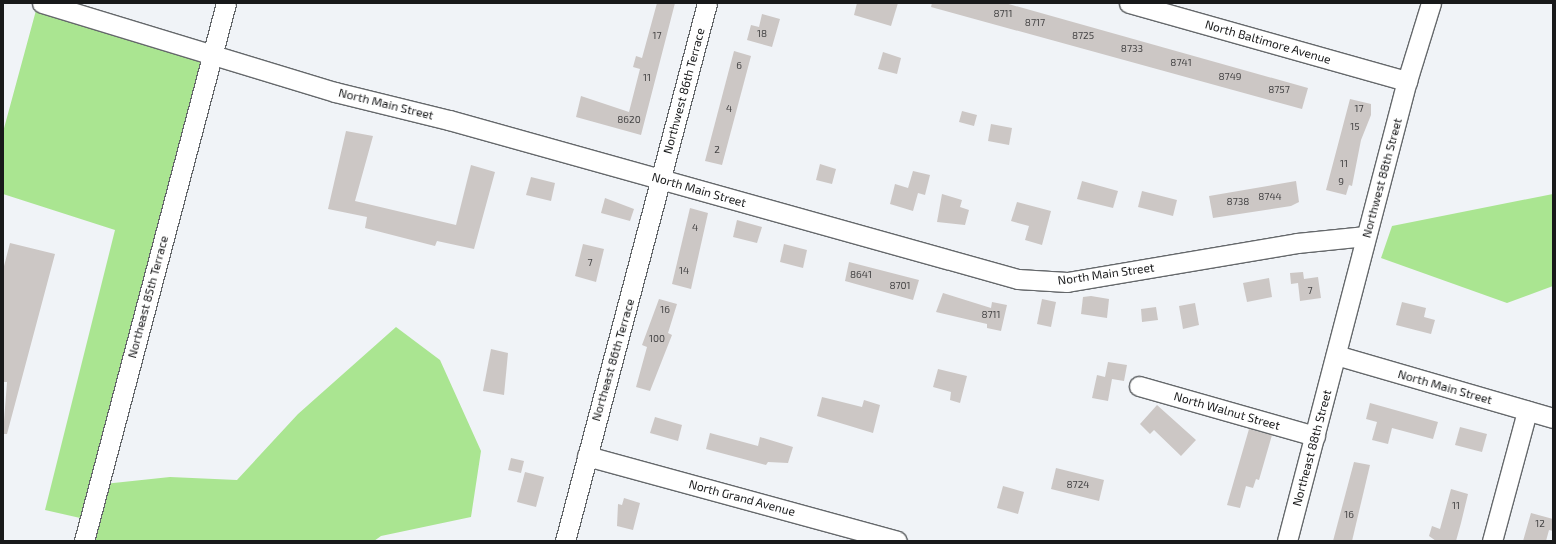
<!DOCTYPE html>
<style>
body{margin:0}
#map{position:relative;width:1556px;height:544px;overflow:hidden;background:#f0f3f7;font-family:"Exo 2",sans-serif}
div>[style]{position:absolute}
.green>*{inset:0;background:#aae591}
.building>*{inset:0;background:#ccc7c5}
.roads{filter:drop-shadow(1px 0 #65686b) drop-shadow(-1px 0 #65686b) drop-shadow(0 1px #65686b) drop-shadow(0 -1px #65686b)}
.minor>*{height:19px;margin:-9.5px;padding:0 9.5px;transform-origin:9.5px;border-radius:9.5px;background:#fff}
span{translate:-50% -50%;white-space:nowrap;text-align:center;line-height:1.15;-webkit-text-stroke:3px #fff;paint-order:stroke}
.number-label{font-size:10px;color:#454445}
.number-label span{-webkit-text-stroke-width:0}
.street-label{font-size:12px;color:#18191a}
.frame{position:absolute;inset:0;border:4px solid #18191a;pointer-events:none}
</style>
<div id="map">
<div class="green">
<i style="clip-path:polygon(38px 3px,212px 54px,89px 520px,45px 510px,115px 230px,3px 194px,3px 132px)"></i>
<i style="clip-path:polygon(1553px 194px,1553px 286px,1507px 303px,1381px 258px,1392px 226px)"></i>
<i style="clip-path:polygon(396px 327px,440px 360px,481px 451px,471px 517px,381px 536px,374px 541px,91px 541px,104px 484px,170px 477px,237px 480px,298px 414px)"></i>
</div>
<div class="building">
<i style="clip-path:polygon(657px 3px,675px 3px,641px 135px,576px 117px,581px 96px,629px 112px,640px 69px,633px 67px,636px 56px,642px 58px)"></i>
<i style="clip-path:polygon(857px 3px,898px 3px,891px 26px,854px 15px)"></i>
<i style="clip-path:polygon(932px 3px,1005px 3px,1308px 88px,1302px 109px,931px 7px)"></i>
<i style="clip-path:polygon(762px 14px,780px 19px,772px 47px,747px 40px,751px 25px,759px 27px)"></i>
<i style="clip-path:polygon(734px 51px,751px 56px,722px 165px,705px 161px)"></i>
<i style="clip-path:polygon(883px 52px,901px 58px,897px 74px,878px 69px)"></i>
<i style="clip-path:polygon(1350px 99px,1371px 104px,1371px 115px,1361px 140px,1352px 186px,1349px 185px,1346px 195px,1326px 190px)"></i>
<i style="clip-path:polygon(962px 111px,977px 115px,974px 126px,959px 122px)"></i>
<i style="clip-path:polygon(991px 124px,1012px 128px,1009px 145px,988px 141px)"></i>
<i style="clip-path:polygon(346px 131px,373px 136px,355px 201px,456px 225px,471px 165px,495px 172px,474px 249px,437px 241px,435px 246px,365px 228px,367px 217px,328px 209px)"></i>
<i style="clip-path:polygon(820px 164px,836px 169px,832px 184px,816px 180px)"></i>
<i style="clip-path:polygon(913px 171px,930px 175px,925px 195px,918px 193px,913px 211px,890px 204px,895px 184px,908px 188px)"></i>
<i style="clip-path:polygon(531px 177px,555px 183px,551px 201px,526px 195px)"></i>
<i style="clip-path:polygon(1082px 181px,1118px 191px,1113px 208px,1077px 199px)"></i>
<i style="clip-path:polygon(1296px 181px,1299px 202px,1291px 206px,1213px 218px,1209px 196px)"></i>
<i style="clip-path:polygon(1142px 191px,1177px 200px,1173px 216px,1138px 207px)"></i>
<i style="clip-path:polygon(942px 194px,962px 200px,960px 207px,969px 210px,965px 225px,937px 222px)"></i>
<i style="clip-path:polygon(605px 198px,634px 209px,630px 221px,601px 213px)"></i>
<i style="clip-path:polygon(1017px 202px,1051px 211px,1042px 245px,1025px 240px,1029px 226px,1011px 221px)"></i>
<i style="clip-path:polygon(690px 208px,708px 213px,691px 289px,672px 284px)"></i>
<i style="clip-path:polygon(737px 220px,762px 227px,757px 243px,733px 237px)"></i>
<i style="clip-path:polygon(10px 243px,55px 254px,7px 434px,3px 434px,7px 382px,3px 382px,3px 270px)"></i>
<i style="clip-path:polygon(583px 244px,604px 249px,596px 282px,575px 276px)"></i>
<i style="clip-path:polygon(784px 244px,807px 250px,803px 268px,780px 262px)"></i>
<i style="clip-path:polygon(849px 262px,919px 280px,913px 300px,845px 281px)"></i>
<i style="clip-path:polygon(1303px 272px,1304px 279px,1318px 277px,1321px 298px,1300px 301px,1298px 283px,1291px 284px,1290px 273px)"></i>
<i style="clip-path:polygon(1269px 278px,1272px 297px,1247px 302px,1243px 283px)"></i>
<i style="clip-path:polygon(943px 293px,991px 308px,992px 302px,1007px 305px,1001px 331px,987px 328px,987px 324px,936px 312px)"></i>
<i style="clip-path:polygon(1091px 296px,1109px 299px,1107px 318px,1081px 314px,1083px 297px)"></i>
<i style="clip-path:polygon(659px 299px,677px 304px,668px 333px,672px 335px,650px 391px,636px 387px,647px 347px,642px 345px)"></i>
<i style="clip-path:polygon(1042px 299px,1056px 302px,1051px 327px,1037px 324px)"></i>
<i style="clip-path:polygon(1402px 302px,1426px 308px,1424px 317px,1435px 320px,1431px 334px,1396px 325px)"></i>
<i style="clip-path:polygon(1195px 303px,1199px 325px,1183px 329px,1179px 306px)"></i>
<i style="clip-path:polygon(1156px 307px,1158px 320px,1142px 322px,1141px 309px)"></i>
<i style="clip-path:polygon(491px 349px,508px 353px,504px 395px,483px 391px)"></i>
<i style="clip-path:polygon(1108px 362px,1127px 365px,1124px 381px,1112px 379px,1108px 401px,1092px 398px,1097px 375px,1105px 377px)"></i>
<i style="clip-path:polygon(938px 369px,967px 376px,960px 403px,950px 400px,951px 392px,933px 387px)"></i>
<i style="clip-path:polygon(822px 397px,862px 407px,864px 400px,880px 405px,873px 433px,817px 416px)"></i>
<i style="clip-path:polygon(1370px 403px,1438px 422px,1433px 439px,1392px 428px,1388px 444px,1372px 440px,1377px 422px,1366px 419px)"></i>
<i style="clip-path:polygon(1157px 405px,1196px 440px,1181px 456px,1154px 430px,1150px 434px,1140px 424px)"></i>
<i style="clip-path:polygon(655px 417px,682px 425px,678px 441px,650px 433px)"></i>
<i style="clip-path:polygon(1460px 427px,1487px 434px,1482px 452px,1455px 445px)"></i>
<i style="clip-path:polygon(1249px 429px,1272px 435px,1259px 480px,1256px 479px,1253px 488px,1246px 486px,1240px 508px,1227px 505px)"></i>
<i style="clip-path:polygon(710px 433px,758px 446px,760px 437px,793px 447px,788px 463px,768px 462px,766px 465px,706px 449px)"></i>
<i style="clip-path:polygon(511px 458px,524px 461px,521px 473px,508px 470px)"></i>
<i style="clip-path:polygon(1354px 462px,1370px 465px,1352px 541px,1333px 541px)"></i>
<i style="clip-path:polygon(1056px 468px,1104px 480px,1099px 501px,1051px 489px)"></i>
<i style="clip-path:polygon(525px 472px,544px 477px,536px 507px,517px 502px)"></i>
<i style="clip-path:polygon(1003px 486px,1024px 492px,1018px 514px,997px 508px)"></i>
<i style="clip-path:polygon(1451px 489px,1468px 494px,1461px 523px,1456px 541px,1436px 541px,1429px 536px,1432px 526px,1440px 529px)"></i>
<i style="clip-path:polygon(624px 498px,640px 503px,633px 530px,617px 526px,618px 504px,622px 505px)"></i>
<i style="clip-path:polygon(1531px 513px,1553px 519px,1553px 531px,1549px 530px,1546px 541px,1523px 541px)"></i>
</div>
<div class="roads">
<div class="minor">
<i style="left:42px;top:3px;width:306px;rotate:16.9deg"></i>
<i style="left:335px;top:92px;width:117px;rotate:13.8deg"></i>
<i style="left:449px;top:120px;width:591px;rotate:15.61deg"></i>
<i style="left:1018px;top:279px;width:49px;rotate:3.5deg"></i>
<i style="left:1067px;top:282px;width:233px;rotate:-9.6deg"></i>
<i style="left:1297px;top:243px;width:69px;rotate:-5.8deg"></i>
<i style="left:1129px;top:3px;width:289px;rotate:15.7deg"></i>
<i style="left:1336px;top:355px;width:226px;rotate:16.2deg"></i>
<i style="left:1139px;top:386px;width:183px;rotate:15.9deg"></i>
<i style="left:587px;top:456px;width:321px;rotate:15.3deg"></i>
<i style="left:84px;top:541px;width:556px;rotate:-75.21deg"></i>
<i style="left:565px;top:541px;width:556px;rotate:-75.21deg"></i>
<i style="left:1287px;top:541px;width:475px;rotate:-75.4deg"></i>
<i style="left:1407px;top:81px;width:82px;rotate:-72.9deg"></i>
<i style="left:1492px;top:541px;width:135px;rotate:-74.9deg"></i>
</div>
</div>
<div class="number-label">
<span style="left:1003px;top:14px">8711</span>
<span style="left:1035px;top:23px">8717</span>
<span style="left:762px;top:34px">18</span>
<span style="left:657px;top:36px">17</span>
<span style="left:1083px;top:36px">8725</span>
<span style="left:1132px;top:49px">8733</span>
<span style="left:1181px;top:63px">8741</span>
<span style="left:739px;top:66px">6</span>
<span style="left:1230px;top:77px">8749</span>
<span style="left:647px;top:78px">11</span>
<span style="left:1279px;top:90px">8757</span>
<span style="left:729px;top:109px">4</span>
<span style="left:1359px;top:109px">17</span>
<span style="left:629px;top:120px">8620</span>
<span style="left:1355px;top:127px">15</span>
<span style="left:717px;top:150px">2</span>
<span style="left:1344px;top:164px">11</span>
<span style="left:1341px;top:182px">9</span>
<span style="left:1270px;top:197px">8744</span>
<span style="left:1238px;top:202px">8738</span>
<span style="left:695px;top:228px">4</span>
<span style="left:590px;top:263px">7</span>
<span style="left:684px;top:271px">14</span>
<span style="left:861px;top:275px">8641</span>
<span style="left:900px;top:286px">8701</span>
<span style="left:1310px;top:291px">7</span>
<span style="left:665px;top:310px">16</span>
<span style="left:991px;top:315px">8711</span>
<span style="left:657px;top:339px">100</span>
<span style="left:1078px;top:485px">8724</span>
<span style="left:1456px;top:506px">11</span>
<span style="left:1349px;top:515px">16</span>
<span style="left:1540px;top:524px">12</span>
</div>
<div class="street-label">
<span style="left:1268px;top:42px;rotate:16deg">North Baltimore Avenue</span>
<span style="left:684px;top:91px;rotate:-75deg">Northwest 86th Terrace</span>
<span style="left:386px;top:104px;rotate:14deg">North Main Street</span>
<span style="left:1382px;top:178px;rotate:-75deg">Northwest 88th Street</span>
<span style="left:699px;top:190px;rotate:16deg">North Main Street</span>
<span style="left:1106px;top:274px;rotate:-8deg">North Main Street</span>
<span style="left:148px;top:297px;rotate:-75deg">Northeast 85th Terrace</span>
<span style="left:613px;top:360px;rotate:-74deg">Northeast 86th Terrace</span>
<span style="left:1445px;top:387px;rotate:16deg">North Main Street</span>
<span style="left:1227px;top:411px;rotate:16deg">North Walnut Street</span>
<span style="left:1312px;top:448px;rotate:-75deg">Northeast 88th Street</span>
<span style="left:742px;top:498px;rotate:15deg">North Grand Avenue</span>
</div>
<div class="frame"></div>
</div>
